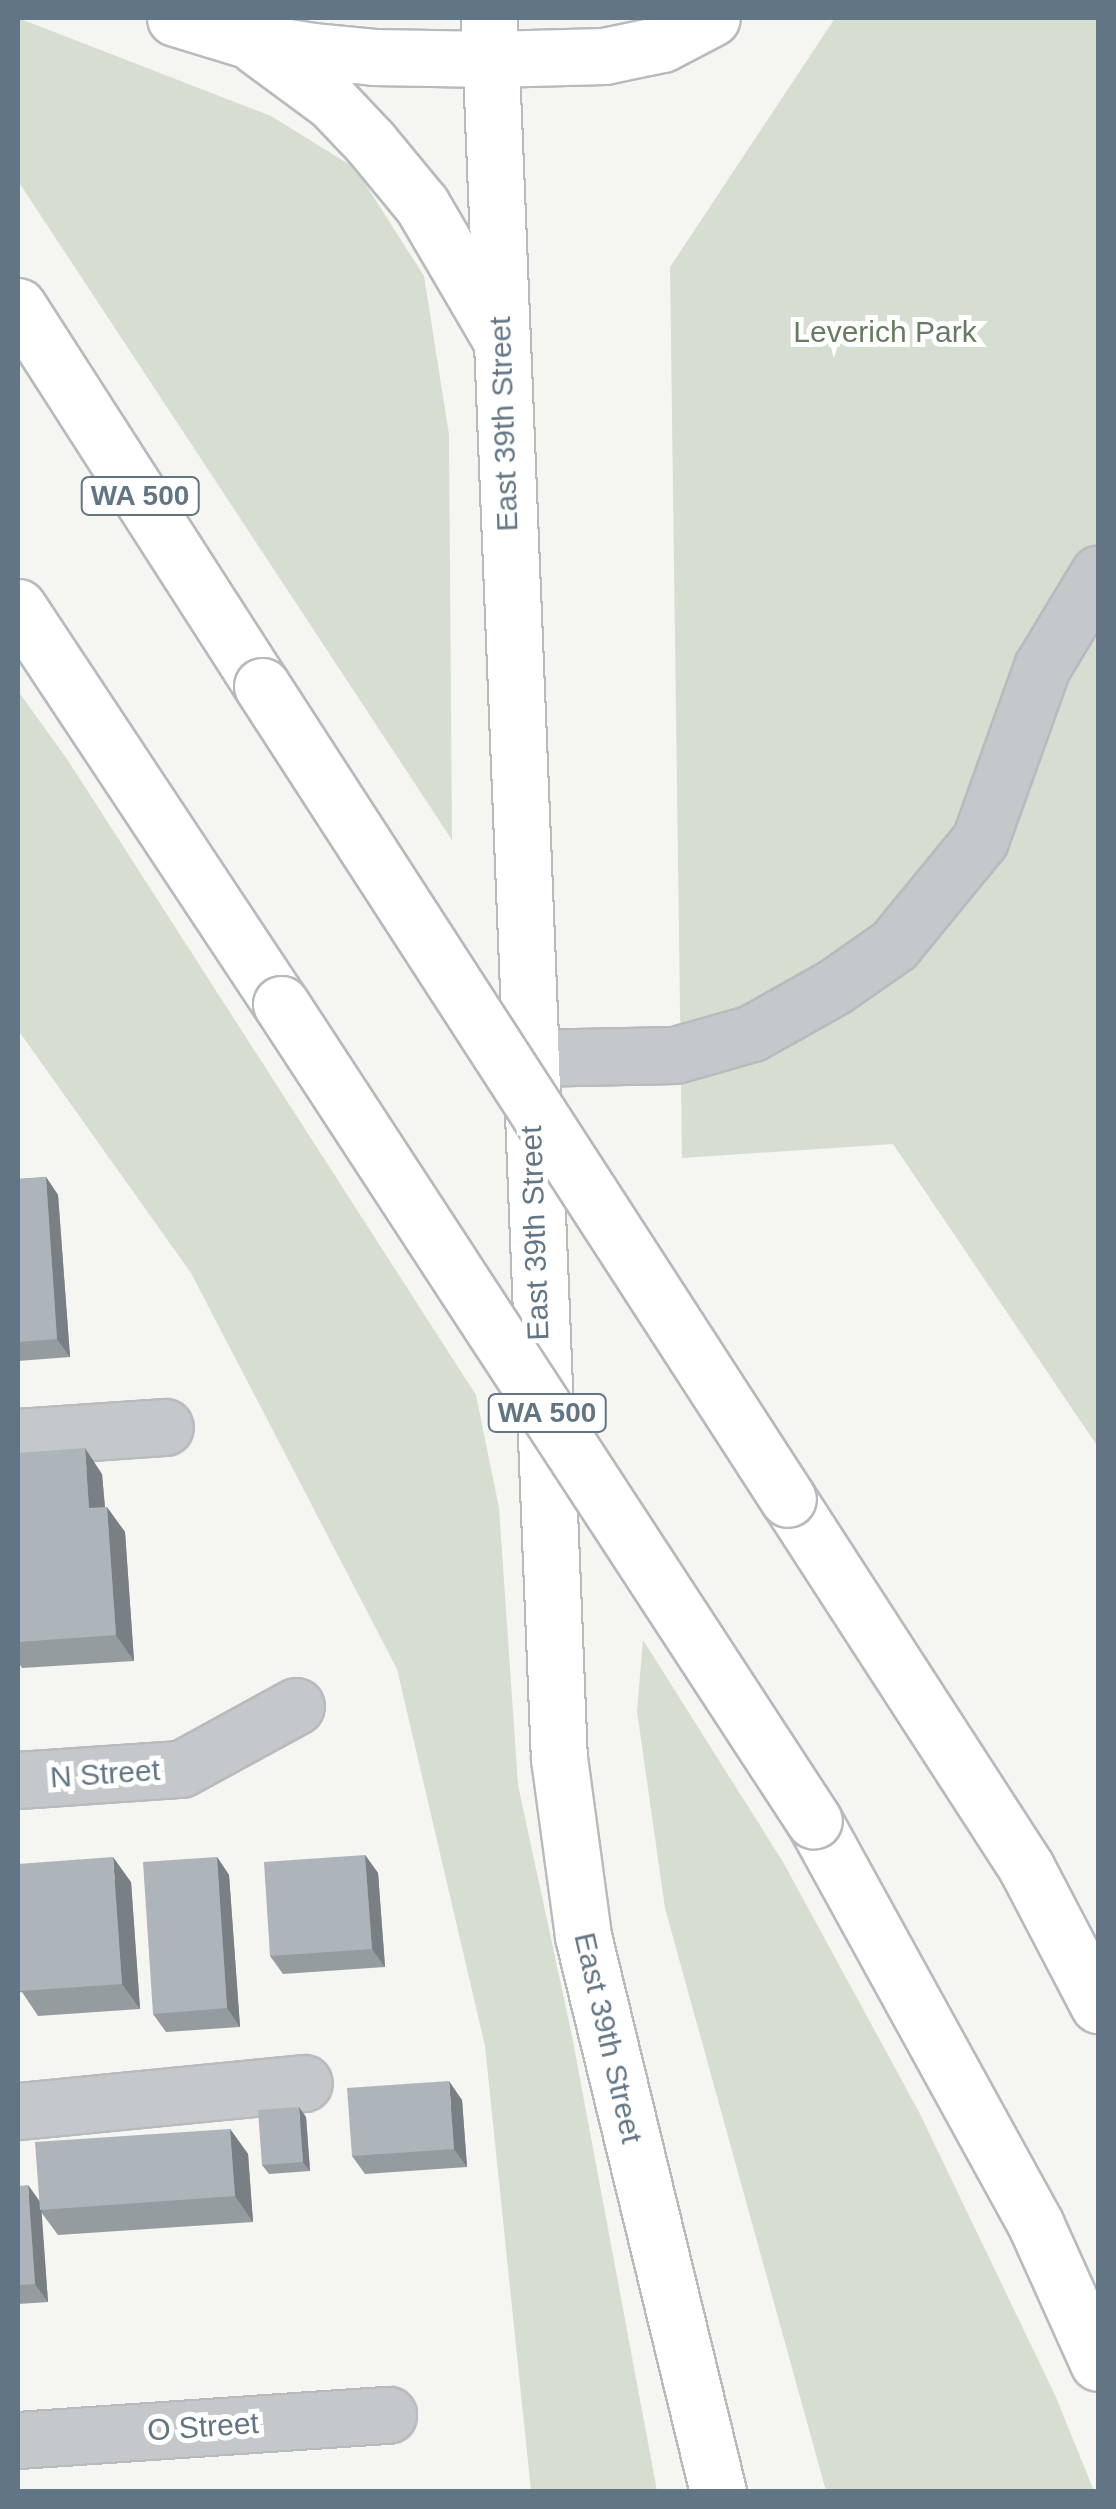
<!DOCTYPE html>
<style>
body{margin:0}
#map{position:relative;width:1116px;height:2509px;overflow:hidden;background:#f5f5f1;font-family:Arial,sans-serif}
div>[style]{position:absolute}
.green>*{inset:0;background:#d6ddd1}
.roads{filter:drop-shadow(2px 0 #b7bbbe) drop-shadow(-2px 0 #b7bbbe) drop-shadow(0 2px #b7bbbe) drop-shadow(0 -2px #b7bbbe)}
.minor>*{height:55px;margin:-27.5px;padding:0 27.5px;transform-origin:27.5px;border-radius:27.5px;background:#c4c8cb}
.major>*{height:55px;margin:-27.5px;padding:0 27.5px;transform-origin:27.5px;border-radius:27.5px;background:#fff}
.highway>*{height:55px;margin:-27.5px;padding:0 27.5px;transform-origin:27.5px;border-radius:27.5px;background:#fff}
.bridges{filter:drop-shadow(2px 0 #b6babd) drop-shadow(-2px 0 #b6babd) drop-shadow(0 2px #b6babd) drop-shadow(0 -2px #b6babd)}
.highway-bridge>*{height:55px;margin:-27.5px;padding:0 27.5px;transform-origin:27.5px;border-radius:27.5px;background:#fff}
.wall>*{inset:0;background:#959ca0}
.shaded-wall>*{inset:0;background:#797f82}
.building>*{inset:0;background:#adb5ba}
span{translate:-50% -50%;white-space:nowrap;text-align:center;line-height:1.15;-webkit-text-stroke:10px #fff;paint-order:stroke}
.shield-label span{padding:2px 8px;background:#fff;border:2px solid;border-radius:8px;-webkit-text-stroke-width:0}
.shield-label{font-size:28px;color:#627584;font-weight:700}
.park-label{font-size:30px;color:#667b61}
.street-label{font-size:30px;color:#627584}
.frame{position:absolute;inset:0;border:20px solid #627584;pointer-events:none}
</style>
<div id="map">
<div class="green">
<i style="clip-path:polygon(18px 18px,271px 116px,355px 168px,424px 276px,449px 435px,452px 840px,18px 181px)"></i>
<i style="clip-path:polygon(835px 18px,1098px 18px,1098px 1447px,893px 1144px,682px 1158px,670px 267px)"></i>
<i style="clip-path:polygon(18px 691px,67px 759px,476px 1395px,499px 1508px,518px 1785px,572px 2036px,657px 2491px,531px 2491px,485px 2046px,397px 1669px,191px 1273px,18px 1030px)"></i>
<i style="clip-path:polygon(643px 1640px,783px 1862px,919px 2112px,1055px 2395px,1094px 2491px,826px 2491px,665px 1908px,637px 1711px)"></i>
</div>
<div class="roads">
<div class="minor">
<i style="left:527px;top:1058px;width:148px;rotate:-1.2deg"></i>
<i style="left:675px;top:1055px;width:80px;rotate:-15.9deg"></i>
<i style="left:752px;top:1033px;width:94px;rotate:-29.3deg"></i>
<i style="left:834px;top:987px;width:73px;rotate:-35deg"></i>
<i style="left:894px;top:945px;width:136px;rotate:-50.7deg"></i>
<i style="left:980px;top:840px;width:184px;rotate:-70.3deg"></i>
<i style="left:1042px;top:667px;width:109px;rotate:-58.9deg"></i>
<i style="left:18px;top:1437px;width:147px;rotate:-3.9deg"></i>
<i style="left:18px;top:1780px;width:163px;rotate:-3.9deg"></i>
<i style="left:181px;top:1769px;width:131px;rotate:-28.7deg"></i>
<i style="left:18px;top:2111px;width:287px;rotate:-5.6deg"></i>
<i style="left:18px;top:2440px;width:371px;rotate:-3.9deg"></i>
</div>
<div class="major">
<i style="left:489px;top:18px;width:1741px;rotate:87.7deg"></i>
<i style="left:559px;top:1758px;width:180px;rotate:82.3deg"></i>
<i style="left:583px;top:1936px;width:572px;rotate:76.35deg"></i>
</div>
<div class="highway">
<i style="left:175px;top:18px;width:78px;rotate:17deg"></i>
<i style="left:250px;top:41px;width:65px;rotate:8.9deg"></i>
<i style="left:314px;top:51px;width:60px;rotate:5.7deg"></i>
<i style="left:374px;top:57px;width:117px;rotate:1deg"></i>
<i style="left:491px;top:59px;width:113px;rotate:-1.5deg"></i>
<i style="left:604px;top:56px;width:59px;rotate:-11.7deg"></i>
<i style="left:662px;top:44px;width:56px;rotate:-27.5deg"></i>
<i style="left:256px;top:46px;width:94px;rotate:36.4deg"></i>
<i style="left:332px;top:102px;width:55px;rotate:46.5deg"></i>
<i style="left:370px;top:142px;width:82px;rotate:50.5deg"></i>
<i style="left:422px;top:205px;width:156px;rotate:59.7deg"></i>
<i style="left:18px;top:306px;width:452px;rotate:57.3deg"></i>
<i style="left:18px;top:607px;width:476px;rotate:56.5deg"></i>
<i style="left:788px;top:1499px;width:438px;rotate:57.1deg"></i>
<i style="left:1026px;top:1867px;width:156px;rotate:62.4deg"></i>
<i style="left:814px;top:1821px;width:461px;rotate:61.2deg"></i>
<i style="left:1036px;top:2225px;width:151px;rotate:65.8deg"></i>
</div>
</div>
<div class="bridges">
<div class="highway-bridge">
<i style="left:262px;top:686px;width:968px;rotate:57.1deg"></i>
<i style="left:281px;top:1004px;width:975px;rotate:56.88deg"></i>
</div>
</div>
<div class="wall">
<i style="clip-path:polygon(46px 1177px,58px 1195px,70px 1357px,18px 1361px,18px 1179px)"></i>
<i style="clip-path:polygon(18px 1453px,102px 1474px,105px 1507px,125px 1532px,134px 1661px,22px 1668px,18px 1662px)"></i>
<i style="clip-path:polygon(365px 1855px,378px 1873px,385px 1967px,283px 1974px,270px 1956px)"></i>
<i style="clip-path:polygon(217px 1857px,229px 1875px,240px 2027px,166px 2032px,153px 2014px)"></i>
<i style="clip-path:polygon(18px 1864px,131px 1882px,140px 2009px,38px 2016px,22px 1992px,18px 1993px)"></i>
<i style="clip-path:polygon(462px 2100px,467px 2167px,365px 2174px,352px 2156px)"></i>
<i style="clip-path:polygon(306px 2117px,310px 2171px,269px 2174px,262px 2165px)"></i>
<i style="clip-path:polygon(230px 2129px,248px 2154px,253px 2222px,58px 2235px,41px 2212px,48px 2302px,18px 2304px,18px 2186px,40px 2202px)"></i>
</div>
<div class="shaded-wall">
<i style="clip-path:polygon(46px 1177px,58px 1195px,70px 1357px,57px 1339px)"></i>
<i style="clip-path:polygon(85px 1448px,102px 1474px,107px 1533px,89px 1508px)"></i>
<i style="clip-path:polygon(107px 1507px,125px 1532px,134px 1661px,116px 1635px)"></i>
<i style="clip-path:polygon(365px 1855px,378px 1873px,385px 1967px,372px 1949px)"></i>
<i style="clip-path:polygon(113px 1857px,131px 1882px,140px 2009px,122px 1984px)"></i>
<i style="clip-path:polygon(217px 1857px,229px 1875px,240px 2027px,227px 2008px)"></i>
<i style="clip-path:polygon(449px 2081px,462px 2100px,467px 2167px,454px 2149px)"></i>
<i style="clip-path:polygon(299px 2107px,306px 2117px,310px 2171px,303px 2162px)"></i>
<i style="clip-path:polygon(230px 2129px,248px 2154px,253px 2222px,235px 2196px)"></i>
<i style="clip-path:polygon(28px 2185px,41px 2203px,48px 2302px,35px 2284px)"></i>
</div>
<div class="building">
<i style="clip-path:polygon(46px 1177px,57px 1339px,18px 1342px,18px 1179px)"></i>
<i style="clip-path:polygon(85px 1448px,89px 1508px,107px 1507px,116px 1635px,18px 1642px,18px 1453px)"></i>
<i style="clip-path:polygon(365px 1855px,372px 1949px,270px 1956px,264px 1862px)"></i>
<i style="clip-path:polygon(113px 1857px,122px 1984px,20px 1991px,18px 1950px,18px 1864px)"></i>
<i style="clip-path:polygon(217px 1857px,227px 2008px,153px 2014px,143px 1862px)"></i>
<i style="clip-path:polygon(449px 2081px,454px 2149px,352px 2156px,347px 2088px)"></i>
<i style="clip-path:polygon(299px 2107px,303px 2162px,262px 2165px,258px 2110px)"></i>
<i style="clip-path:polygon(230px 2129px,235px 2196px,40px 2210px,35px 2142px)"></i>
<i style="clip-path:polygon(28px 2185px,35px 2284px,18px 2285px,18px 2186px)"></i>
</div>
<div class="shield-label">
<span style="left:140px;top:496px">WA 500</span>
<span style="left:547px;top:1413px">WA 500</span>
</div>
<div class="park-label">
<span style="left:885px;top:332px">Leverich Park</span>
</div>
<div class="street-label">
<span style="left:504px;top:424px;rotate:-92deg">East 39th Street</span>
<span style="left:535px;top:1233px;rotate:-92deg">East 39th Street</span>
<span style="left:105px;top:1774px;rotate:-4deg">N Street</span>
<span style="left:608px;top:2038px;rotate:77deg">East 39th Street</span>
<span style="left:203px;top:2427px;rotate:-4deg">O Street</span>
</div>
<div class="frame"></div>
</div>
